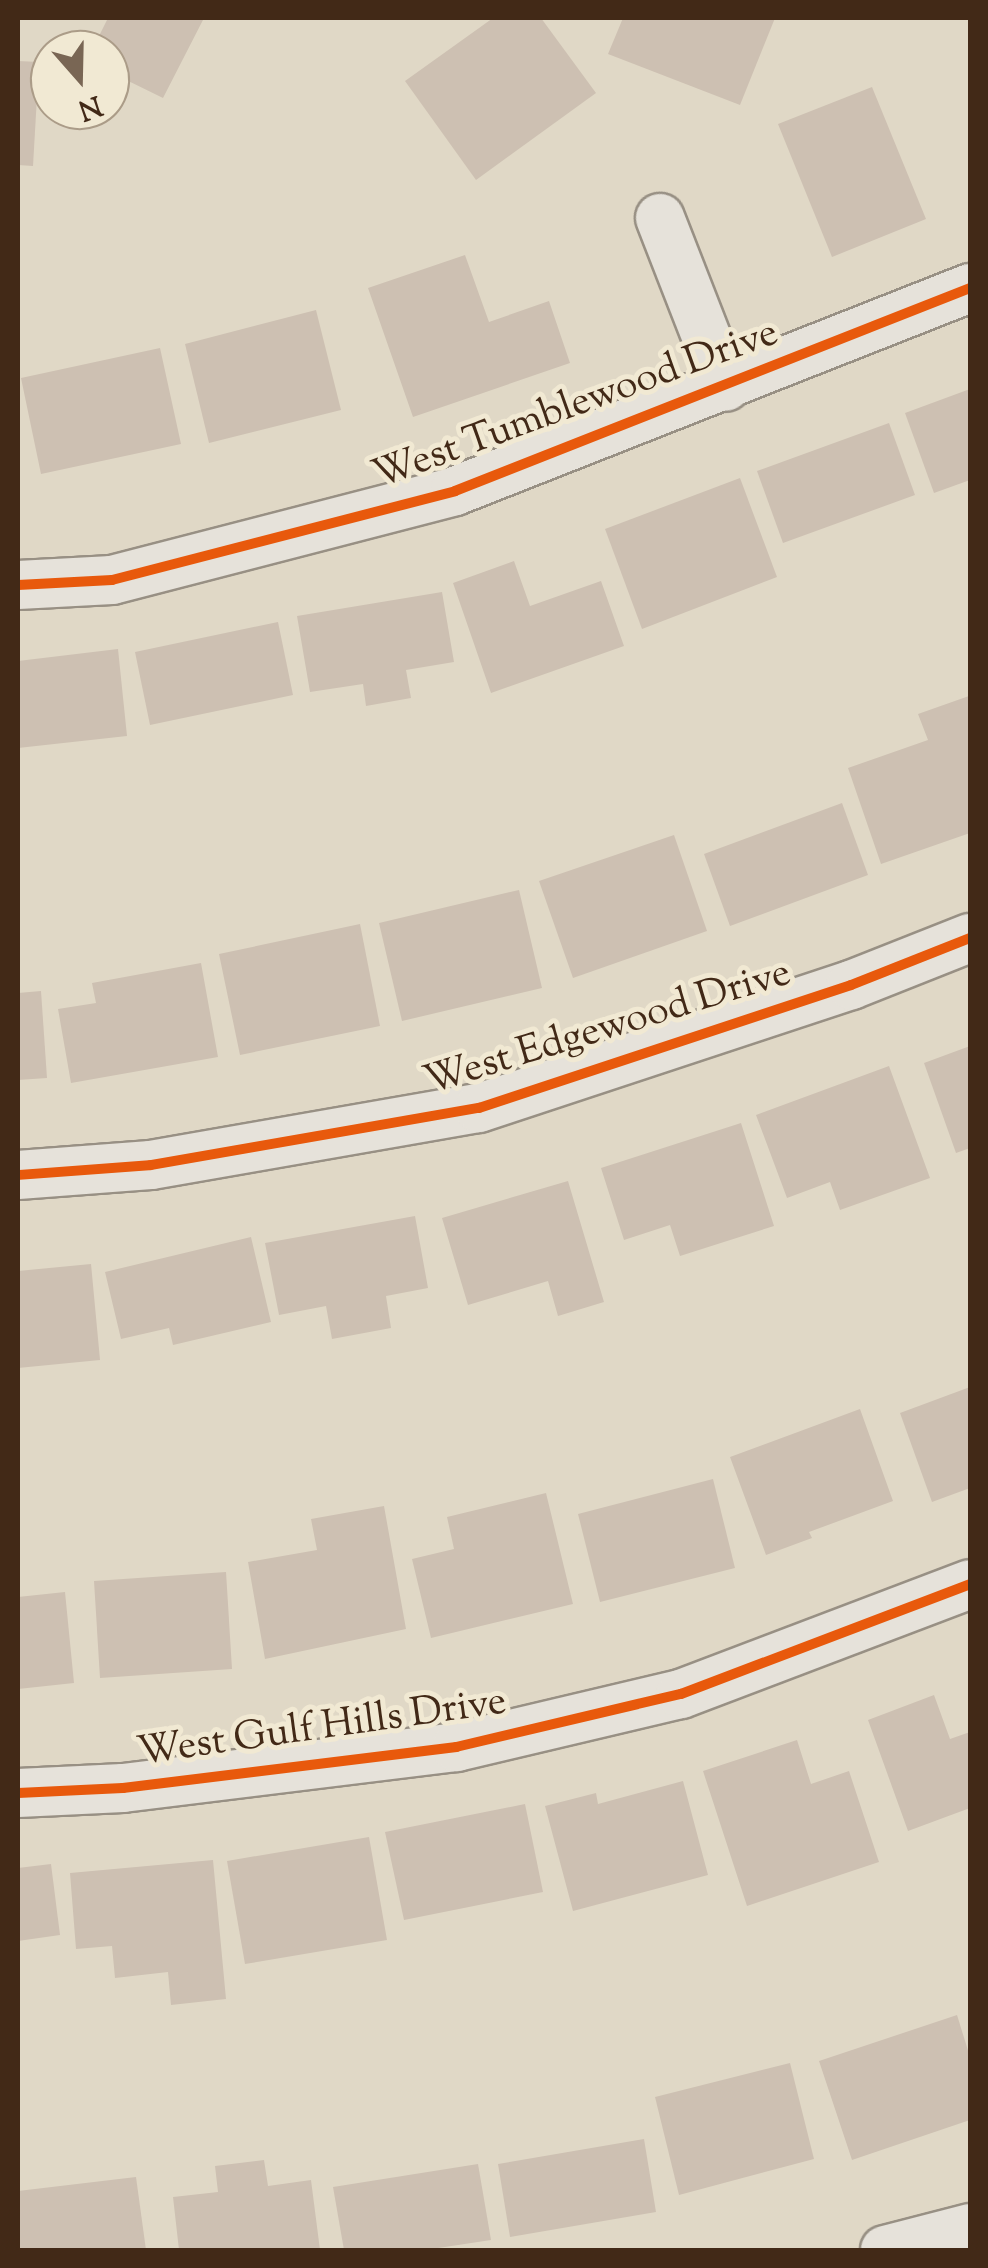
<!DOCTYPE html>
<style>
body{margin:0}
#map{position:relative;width:988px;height:2268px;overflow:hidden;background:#e0d8c6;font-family:"Sorts Mill Goudy",serif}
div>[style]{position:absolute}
.building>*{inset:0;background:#cdc0b2}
.roads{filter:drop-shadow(2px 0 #989084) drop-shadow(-2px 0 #989084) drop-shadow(0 2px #989084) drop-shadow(0 -2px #989084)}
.minor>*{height:48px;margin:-24px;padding:0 24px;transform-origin:24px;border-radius:24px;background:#e6e2da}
.cycleway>*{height:10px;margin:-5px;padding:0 5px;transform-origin:5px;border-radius:5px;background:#e8590c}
span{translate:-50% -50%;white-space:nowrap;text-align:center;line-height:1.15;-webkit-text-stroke:10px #f1e9d3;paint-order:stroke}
.street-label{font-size:40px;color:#422917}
.frame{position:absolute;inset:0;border:20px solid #422917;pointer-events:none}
.north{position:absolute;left:30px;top:30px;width:100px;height:100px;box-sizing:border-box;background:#f1e9d3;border:2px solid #ab9c88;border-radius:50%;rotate:160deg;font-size:28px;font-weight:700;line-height:40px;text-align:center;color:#422917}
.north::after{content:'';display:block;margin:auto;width:35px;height:45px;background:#796654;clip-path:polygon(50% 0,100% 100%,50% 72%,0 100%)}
</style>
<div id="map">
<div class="building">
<i style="clip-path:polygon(108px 18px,204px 18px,163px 98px,110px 72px,110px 50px,92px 50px)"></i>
<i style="clip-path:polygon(493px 18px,541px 18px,596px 93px,476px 180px,405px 81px)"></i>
<i style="clip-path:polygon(623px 18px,775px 18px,740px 105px,608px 54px)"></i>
<i style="clip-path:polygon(18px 61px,39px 62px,33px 166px,18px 165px)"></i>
<i style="clip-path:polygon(872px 87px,926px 219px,832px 257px,778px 124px)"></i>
<i style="clip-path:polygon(465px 255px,489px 322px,549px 301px,570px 363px,413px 417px,368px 288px)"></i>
<i style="clip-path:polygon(316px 310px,341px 410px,209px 443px,185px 344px)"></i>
<i style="clip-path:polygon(160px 348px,181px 444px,41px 474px,21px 378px)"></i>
<i style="clip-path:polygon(970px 389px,970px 480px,934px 493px,905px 413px)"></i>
<i style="clip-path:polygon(889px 423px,915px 495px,783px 543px,757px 471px)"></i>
<i style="clip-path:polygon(740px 478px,777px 577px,642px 629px,605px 529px)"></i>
<i style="clip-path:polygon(514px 561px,530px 606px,601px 581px,624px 646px,491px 693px,453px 583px)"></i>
<i style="clip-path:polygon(442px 592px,454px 662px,406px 670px,411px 698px,366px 706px,363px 684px,310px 692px,297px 616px)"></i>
<i style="clip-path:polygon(278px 622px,293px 695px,150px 725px,135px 652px)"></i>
<i style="clip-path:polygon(118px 649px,127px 736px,18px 748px,18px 661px)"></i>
<i style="clip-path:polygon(969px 696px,970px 833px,881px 864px,848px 768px,928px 740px,918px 714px)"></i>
<i style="clip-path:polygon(842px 803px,868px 875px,730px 926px,704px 854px)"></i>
<i style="clip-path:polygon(674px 835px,707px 931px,573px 978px,539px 881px)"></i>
<i style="clip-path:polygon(519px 890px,542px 988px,402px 1021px,379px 923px)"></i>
<i style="clip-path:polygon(360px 924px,380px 1026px,240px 1055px,219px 954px)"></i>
<i style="clip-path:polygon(201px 963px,218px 1057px,71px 1083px,58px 1009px,96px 1003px,92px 983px)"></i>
<i style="clip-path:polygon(41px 991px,47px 1078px,18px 1080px,18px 993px)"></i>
<i style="clip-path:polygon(970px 1046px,970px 1148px,956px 1153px,924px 1063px)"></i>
<i style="clip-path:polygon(889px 1066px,930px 1178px,840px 1210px,830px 1182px,787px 1198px,756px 1115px)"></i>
<i style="clip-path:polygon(741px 1123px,774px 1226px,680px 1256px,670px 1225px,624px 1240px,601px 1168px)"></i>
<i style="clip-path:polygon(568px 1181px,604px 1302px,558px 1316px,548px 1281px,468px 1305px,442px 1218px)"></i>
<i style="clip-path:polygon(415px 1216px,428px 1288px,386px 1296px,391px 1328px,332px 1339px,326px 1306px,279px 1315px,265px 1243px)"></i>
<i style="clip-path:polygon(251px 1237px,271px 1322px,173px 1345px,169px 1328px,121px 1339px,105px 1272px)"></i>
<i style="clip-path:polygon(91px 1264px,100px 1360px,18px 1368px,18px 1271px)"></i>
<i style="clip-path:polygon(970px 1387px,970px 1488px,932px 1502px,900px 1413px)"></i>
<i style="clip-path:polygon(860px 1409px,893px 1501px,809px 1532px,812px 1538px,766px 1555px,730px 1457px)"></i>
<i style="clip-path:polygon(713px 1479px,735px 1568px,600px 1602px,578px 1514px)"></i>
<i style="clip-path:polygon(546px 1493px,573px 1604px,431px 1638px,412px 1559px,454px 1549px,447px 1517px)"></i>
<i style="clip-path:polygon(384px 1506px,406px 1629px,265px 1659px,248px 1562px,317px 1550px,311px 1519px)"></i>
<i style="clip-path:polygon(226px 1572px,232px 1669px,100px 1678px,94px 1581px)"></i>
<i style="clip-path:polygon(65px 1592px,74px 1683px,18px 1689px,18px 1597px)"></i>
<i style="clip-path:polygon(934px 1695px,950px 1739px,970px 1732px,970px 1808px,908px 1831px,868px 1720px)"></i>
<i style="clip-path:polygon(797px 1740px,811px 1784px,849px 1771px,879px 1862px,747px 1906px,703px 1771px)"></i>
<i style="clip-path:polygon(683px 1781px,708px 1875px,573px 1911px,545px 1806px,596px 1793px,598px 1804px)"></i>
<i style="clip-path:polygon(525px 1804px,543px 1892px,404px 1920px,385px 1832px)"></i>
<i style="clip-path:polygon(369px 1837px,387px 1940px,245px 1964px,227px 1861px)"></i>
<i style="clip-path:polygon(213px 1860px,226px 1999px,171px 2005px,168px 1972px,115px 1978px,112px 1946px,76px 1949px,70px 1873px)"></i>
<i style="clip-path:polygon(51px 1864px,60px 1935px,18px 1941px,18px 1868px)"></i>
<i style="clip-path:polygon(957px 2015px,970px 2057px,970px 2120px,852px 2160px,819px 2061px)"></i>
<i style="clip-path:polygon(790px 2063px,814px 2159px,679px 2195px,655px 2097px)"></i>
<i style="clip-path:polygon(644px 2139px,656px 2212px,510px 2237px,498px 2164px)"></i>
<i style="clip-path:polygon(264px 2160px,268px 2186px,311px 2180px,320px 2250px,179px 2250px,173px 2197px,218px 2192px,215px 2166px)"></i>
<i style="clip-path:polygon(478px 2164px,491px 2240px,425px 2250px,344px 2250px,333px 2187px)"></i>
<i style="clip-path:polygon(136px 2177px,146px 2250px,18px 2250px,18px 2191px)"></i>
</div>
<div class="roads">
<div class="minor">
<i style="left:660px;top:218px;width:181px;rotate:68.7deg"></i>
<i style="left:18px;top:585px;width:94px;rotate:-3deg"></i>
<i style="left:112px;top:580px;width:354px;rotate:-14.5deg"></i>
<i style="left:455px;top:491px;width:554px;rotate:-21.51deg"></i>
<i style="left:18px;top:1175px;width:133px;rotate:-4.3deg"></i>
<i style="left:151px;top:1165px;width:333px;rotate:-9.9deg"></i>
<i style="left:479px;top:1108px;width:392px;rotate:-18.3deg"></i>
<i style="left:851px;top:985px;width:128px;rotate:-21.6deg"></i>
<i style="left:18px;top:1793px;width:105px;rotate:-2.7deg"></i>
<i style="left:123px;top:1788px;width:336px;rotate:-7deg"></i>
<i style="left:456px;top:1747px;width:231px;rotate:-13.3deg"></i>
<i style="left:681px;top:1694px;width:309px;rotate:-20.8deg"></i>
<i style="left:885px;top:2250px;width:88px;rotate:-14.5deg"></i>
</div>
</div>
<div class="cycleway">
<i style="left:18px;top:585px;width:94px;rotate:-3deg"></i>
<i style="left:112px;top:580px;width:354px;rotate:-14.5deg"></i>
<i style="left:455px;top:491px;width:554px;rotate:-21.51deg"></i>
<i style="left:18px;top:1175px;width:133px;rotate:-4.3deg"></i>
<i style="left:151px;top:1165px;width:333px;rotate:-9.9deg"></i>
<i style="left:479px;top:1108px;width:392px;rotate:-18.3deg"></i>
<i style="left:851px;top:985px;width:128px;rotate:-21.6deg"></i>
<i style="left:18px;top:1793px;width:105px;rotate:-2.7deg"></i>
<i style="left:123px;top:1788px;width:336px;rotate:-7deg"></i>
<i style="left:456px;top:1747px;width:231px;rotate:-13.3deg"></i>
<i style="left:681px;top:1694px;width:309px;rotate:-20.8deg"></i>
</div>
<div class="street-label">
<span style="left:576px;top:406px;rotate:-20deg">West Tumblewood Drive</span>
<span style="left:608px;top:1029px;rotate:-17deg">West Edgewood Drive</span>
<span style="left:322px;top:1729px;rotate:-8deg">West Gulf Hills Drive</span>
</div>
<div class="frame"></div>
<div class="north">N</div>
</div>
